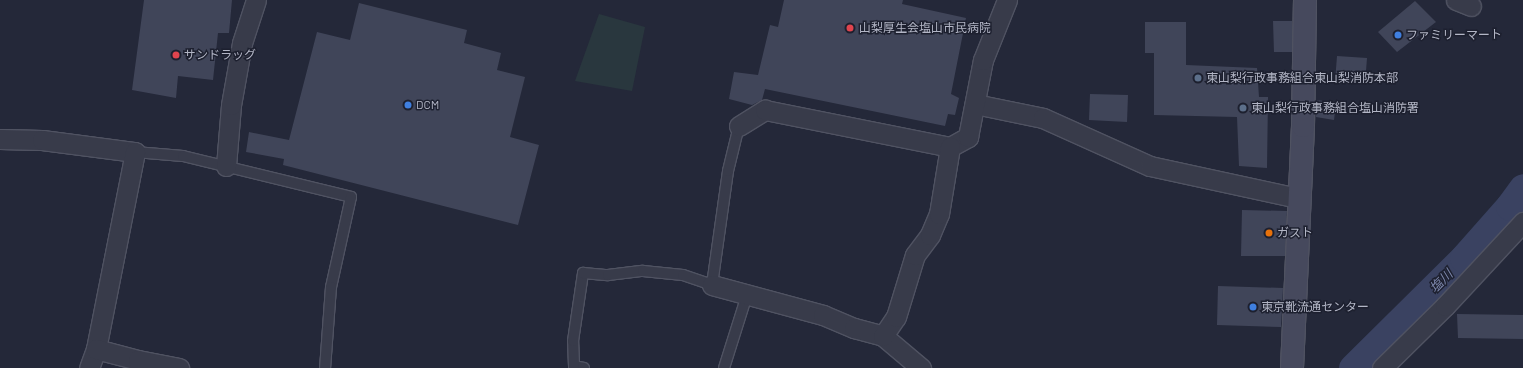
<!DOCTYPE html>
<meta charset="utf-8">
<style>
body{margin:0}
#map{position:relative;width:1523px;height:368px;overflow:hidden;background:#242839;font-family:Barlow,"Noto Sans JP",sans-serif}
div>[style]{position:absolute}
.green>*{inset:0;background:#29373e}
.river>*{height:29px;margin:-14.5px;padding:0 14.5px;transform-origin:14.5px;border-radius:14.5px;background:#3a4261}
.building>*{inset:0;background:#404559}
.roads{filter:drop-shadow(1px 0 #505362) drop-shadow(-1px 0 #505362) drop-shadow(0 1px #505362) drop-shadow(0 -1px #505362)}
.lane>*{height:10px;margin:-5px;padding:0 5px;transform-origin:5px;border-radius:5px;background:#383b4a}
.street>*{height:19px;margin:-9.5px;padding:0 9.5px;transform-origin:9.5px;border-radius:9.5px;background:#383b4a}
.secondary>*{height:22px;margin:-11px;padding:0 11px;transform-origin:11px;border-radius:11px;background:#46495d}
.dots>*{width:11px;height:11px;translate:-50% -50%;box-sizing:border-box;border:2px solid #1d202f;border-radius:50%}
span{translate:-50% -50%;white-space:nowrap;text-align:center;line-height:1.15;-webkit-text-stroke:3px #1d202f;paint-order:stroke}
.poi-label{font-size:12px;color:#b3b6c6}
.left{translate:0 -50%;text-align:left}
.water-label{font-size:13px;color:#7c86ab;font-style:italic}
</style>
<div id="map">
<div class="green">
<i style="clip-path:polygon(599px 14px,645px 27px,632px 91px,575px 81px)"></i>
</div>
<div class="river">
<i style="left:1353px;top:368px;width:156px;rotate:-44.7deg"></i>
<i style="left:1464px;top:258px;width:69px;rotate:-48.5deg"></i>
<i style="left:1510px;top:206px;width:22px;rotate:-54deg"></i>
</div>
<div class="building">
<i style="clip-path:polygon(144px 0,232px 0,229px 33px,218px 33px,213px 80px,178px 76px,176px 98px,132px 90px)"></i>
<i style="clip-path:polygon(784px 0,903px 0,902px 4px,966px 18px,951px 94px,959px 98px,955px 115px,948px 114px,945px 126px,765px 89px,762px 100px,752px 105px,729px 99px,734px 72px,758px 75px,770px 25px,778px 27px)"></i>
<i style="clip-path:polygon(1415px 1px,1436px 22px,1397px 52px,1378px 32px)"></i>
<i style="clip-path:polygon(359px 3px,467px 30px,464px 43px,501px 53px,497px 70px,525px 77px,510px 137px,539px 145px,518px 225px,283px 165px,284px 159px,246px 152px,249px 132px,289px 140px,317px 32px,350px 40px)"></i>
<i style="clip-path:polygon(1273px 21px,1292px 21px,1292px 52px,1274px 52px)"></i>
<i style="clip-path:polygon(1145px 22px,1186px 22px,1186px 65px,1257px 68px,1259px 97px,1268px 97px,1267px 168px,1239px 166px,1237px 117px,1154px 115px,1154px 53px,1145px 53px)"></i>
<i style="clip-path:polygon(1337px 56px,1367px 58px,1365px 84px,1335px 82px)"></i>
<i style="clip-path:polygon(1090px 94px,1128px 95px,1127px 122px,1089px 120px)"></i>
<i style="clip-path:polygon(1317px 100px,1336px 103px,1334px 120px,1316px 117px)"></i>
<i style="clip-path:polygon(1242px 210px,1287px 211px,1285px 256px,1241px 256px)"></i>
<i style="clip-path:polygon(1218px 286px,1283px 288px,1281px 327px,1217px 325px)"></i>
<i style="clip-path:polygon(1457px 314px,1523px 315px,1523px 339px,1458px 338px)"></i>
</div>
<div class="roads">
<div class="lane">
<i style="left:135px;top:152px;width:48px;rotate:4.8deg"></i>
<i style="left:183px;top:156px;width:173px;rotate:13.7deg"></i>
<i style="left:351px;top:197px;width:92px;rotate:102.5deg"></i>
<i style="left:331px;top:287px;width:81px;rotate:94.2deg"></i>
<i style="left:584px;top:368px;width:10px;rotate:-169deg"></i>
<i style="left:574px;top:366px;width:25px;rotate:-92deg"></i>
<i style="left:573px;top:341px;width:69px;rotate:-81.6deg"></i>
<i style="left:583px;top:273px;width:25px;rotate:5deg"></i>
<i style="left:608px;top:275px;width:35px;rotate:-7deg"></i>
<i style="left:643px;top:271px;width:40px;rotate:5.7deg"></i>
<i style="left:683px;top:275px;width:31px;rotate:19deg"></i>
<i style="left:712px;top:285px;width:115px;rotate:-82deg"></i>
<i style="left:728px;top:171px;width:46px;rotate:-76.3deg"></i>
<i style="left:724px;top:368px;width:77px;rotate:-72.5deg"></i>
</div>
<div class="street">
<i style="left:1456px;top:0;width:16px;rotate:22deg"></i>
<i style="left:975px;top:104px;width:69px;rotate:11.6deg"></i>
<i style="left:1043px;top:118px;width:117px;rotate:24.2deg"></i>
<i style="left:1150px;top:166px;width:151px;rotate:12.2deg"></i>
<i style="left:739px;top:126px;width:31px;rotate:-32deg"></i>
<i style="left:765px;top:110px;width:189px;rotate:11.3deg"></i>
<i style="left:950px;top:147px;width:21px;rotate:-29deg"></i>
<i style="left:968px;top:137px;width:78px;rotate:-79deg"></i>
<i style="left:983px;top:60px;width:65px;rotate:-68.2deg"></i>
<i style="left:0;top:139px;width:42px;rotate:1.4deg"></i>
<i style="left:42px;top:140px;width:94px;rotate:7.4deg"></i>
<i style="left:135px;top:152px;width:201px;rotate:101.2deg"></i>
<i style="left:96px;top:349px;width:20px;rotate:110deg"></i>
<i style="left:226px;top:166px;width:61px;rotate:-85.3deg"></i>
<i style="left:231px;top:105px;width:63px;rotate:-79.9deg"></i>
<i style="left:242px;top:43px;width:45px;rotate:-72deg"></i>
<i style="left:712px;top:285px;width:115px;rotate:15.1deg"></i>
<i style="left:823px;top:315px;width:34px;rotate:23deg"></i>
<i style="left:854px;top:328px;width:30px;rotate:15deg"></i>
<i style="left:883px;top:336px;width:50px;rotate:40.1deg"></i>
<i style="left:883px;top:336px;width:23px;rotate:-56deg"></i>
<i style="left:896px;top:317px;width:65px;rotate:-73deg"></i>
<i style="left:915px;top:255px;width:25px;rotate:-53deg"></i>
<i style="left:930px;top:235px;width:23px;rotate:-67deg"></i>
<i style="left:939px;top:214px;width:68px;rotate:-80.7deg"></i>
<i style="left:96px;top:349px;width:43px;rotate:14.7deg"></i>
<i style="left:138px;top:360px;width:42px;rotate:11deg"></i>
<i style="left:1382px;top:368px;width:88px;rotate:-44.5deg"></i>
<i style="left:1445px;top:306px;width:115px;rotate:-47.1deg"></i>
</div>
<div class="secondary">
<i style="left:1292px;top:368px;width:242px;rotate:-87.4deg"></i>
<i style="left:1303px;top:126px;width:126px;rotate:-89.1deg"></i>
</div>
</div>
<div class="dots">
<i style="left:850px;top:28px;background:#e0444e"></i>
<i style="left:1398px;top:35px;background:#3f7fe0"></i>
<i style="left:176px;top:55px;background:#e0444e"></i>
<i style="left:1198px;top:78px;background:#5c6f8a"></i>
<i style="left:408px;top:105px;background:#3f7fe0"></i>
<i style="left:1243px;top:108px;background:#5c6f8a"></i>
<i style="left:1269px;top:233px;background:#e8710a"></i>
<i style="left:1253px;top:307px;background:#3f7fe0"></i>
</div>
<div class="poi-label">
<span class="left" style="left:859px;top:28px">山梨厚生会塩山市民病院</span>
<span class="left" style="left:1406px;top:35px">ファミリーマート</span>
<span class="left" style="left:184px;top:55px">サンドラッグ</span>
<span class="left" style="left:1206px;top:78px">東山梨行政事務組合東山梨消防本部</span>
<span class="left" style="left:416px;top:105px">DCM</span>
<span class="left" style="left:1251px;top:108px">東山梨行政事務組合塩山消防署</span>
<span class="left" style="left:1277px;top:233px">ガスト</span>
<span class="left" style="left:1261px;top:307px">東京靴流通センター</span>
</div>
<div class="water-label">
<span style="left:1441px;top:281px;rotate:-45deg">塩川</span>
</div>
</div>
